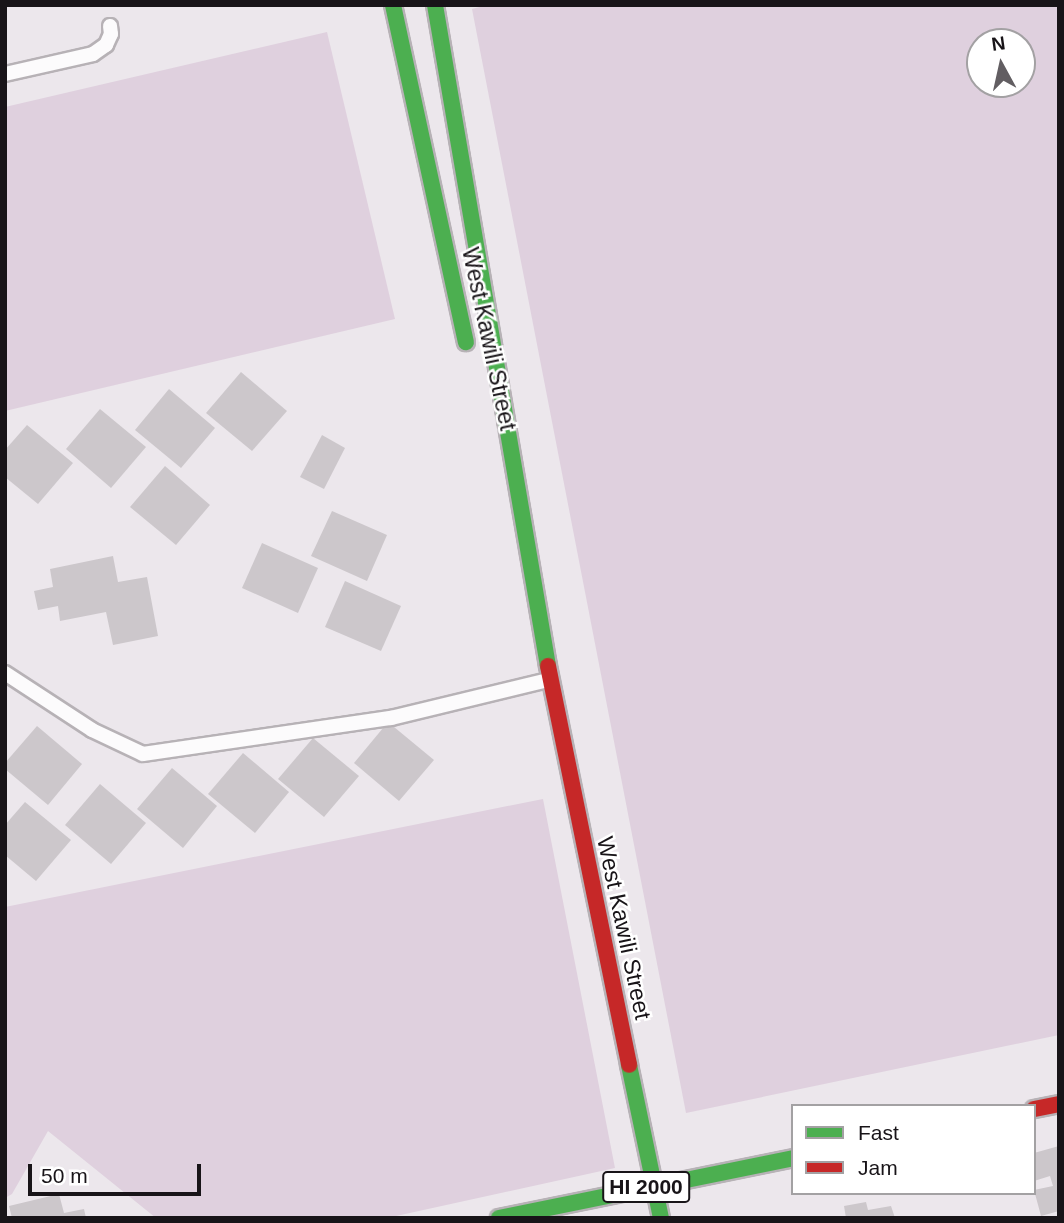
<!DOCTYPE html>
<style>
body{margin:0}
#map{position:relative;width:1064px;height:1223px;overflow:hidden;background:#ece7ec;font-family:Arial,sans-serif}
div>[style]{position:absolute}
.green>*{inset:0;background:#dfd0de}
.building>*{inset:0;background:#ccc7cb}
.roads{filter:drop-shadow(2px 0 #b7b2b6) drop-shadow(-2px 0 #b7b2b6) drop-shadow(0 2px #b7b2b6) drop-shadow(0 -2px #b7b2b6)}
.lane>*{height:14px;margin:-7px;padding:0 7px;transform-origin:7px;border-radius:7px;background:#fcfbfc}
.fast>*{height:16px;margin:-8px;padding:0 8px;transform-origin:8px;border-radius:8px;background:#4caf50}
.jam>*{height:16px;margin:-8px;padding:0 8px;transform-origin:8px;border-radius:8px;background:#c62828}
span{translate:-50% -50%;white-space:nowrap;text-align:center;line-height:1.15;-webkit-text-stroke:5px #fff;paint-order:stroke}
.shield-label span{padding:2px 5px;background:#fff;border:2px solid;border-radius:5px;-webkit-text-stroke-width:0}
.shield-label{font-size:21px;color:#181418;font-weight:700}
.street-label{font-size:23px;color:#181418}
.frame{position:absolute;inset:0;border:7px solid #181418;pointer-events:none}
.legend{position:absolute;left:791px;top:1104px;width:245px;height:91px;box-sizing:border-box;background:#fff;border:2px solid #a3a1a3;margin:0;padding:9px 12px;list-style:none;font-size:21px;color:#181418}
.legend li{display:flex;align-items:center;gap:14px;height:35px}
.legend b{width:35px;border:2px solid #a3a1a3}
.north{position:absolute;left:966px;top:28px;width:70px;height:70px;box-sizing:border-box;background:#fff;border:2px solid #a3a1a3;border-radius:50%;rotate:352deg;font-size:19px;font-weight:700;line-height:28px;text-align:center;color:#181418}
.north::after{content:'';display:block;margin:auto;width:24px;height:32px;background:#625e62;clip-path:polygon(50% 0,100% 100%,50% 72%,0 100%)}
.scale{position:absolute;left:28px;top:1164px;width:173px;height:32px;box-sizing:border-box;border:4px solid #181418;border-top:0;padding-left:9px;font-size:21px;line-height:24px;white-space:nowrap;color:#181418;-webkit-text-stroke:5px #fff;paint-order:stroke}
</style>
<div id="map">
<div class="green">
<i style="clip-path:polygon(evenodd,487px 5px,1059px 5px,1059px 1035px,686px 1113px,472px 9px,487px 5px,980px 42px,1022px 42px,1022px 84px,980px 84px,980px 42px)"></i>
<i style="clip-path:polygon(327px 32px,395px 319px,5px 411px,5px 107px)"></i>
<i style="clip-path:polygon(543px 799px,615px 1168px,387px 1218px,156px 1218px,48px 1131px,12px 1194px,5px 1198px,5px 907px)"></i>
</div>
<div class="building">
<i style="clip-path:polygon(241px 372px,287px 411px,252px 451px,206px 413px)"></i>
<i style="clip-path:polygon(169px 389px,215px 428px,181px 468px,135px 430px)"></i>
<i style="clip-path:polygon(100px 409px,146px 447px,111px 488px,66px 449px)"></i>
<i style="clip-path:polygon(27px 425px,73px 463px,38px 504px,5px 477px,5px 450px)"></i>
<i style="clip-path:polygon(322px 435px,345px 448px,324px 489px,300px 477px)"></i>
<i style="clip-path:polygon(165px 466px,210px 505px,176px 545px,130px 507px)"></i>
<i style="clip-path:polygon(332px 511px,387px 535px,367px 581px,311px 556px)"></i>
<i style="clip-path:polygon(262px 543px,318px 568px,298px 613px,242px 588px)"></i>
<i style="clip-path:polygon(113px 556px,118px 582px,147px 577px,158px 636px,113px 645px,106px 612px,60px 621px,58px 606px,38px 610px,34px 591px,53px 587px,50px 569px)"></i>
<i style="clip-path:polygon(345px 581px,401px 606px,381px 651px,325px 627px)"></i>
<i style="clip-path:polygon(388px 722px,434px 760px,399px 801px,354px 763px)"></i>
<i style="clip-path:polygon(37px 726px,82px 764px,48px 805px,5px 769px,5px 763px)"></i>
<i style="clip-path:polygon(313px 738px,359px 776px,324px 817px,278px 779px)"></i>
<i style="clip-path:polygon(243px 753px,289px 792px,255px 833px,208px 794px)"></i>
<i style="clip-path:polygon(172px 768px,217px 806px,183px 848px,137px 809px)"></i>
<i style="clip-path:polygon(100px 784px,146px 823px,111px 864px,65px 825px)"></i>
<i style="clip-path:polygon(25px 802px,71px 840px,36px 881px,5px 855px,5px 825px)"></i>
<i style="clip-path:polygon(1059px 1146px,1059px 1211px,1041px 1216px,1034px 1190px,1053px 1186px,1050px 1176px,1034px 1181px,1034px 1153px)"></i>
<i style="clip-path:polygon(59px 1194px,64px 1213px,84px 1209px,86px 1218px,12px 1218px,9px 1206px)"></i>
<i style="clip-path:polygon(866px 1202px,868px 1210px,891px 1206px,895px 1218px,846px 1218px,844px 1206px)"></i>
</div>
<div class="roads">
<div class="lane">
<i style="left:5px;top:74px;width:90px;rotate:-12.8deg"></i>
<i style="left:93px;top:54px;width:16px;rotate:-35deg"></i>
<i style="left:106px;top:45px;width:12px;rotate:-66deg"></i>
<i style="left:111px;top:34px;width:8px;rotate:-97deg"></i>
<i style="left:5px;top:673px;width:104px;rotate:33.2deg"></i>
<i style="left:92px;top:730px;width:56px;rotate:25.2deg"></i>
<i style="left:143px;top:754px;width:251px;rotate:-8.3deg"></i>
<i style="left:391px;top:718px;width:162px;rotate:-13.6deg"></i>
</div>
<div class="fast">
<i style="left:393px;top:5px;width:345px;rotate:77.8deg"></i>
<i style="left:435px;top:5px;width:671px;rotate:80.3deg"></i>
<i style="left:629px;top:1065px;width:156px;rotate:78.2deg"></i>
<i style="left:499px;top:1218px;width:300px;rotate:-11.5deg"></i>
</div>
<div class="jam">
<i style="left:548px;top:666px;width:407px;rotate:78.5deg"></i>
<i style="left:1034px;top:1109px;width:25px;rotate:-11deg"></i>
</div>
</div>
<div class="shield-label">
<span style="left:646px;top:1187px">HI 2000</span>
</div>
<div class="street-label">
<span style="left:489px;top:339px;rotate:78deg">West Kawili Street</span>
<span style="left:624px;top:928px;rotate:78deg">West Kawili Street</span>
</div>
<div class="frame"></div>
<ul class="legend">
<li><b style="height:9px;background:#4caf50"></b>Fast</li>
<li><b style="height:9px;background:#c62828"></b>Jam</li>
</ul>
<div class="north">N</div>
<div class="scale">50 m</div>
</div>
